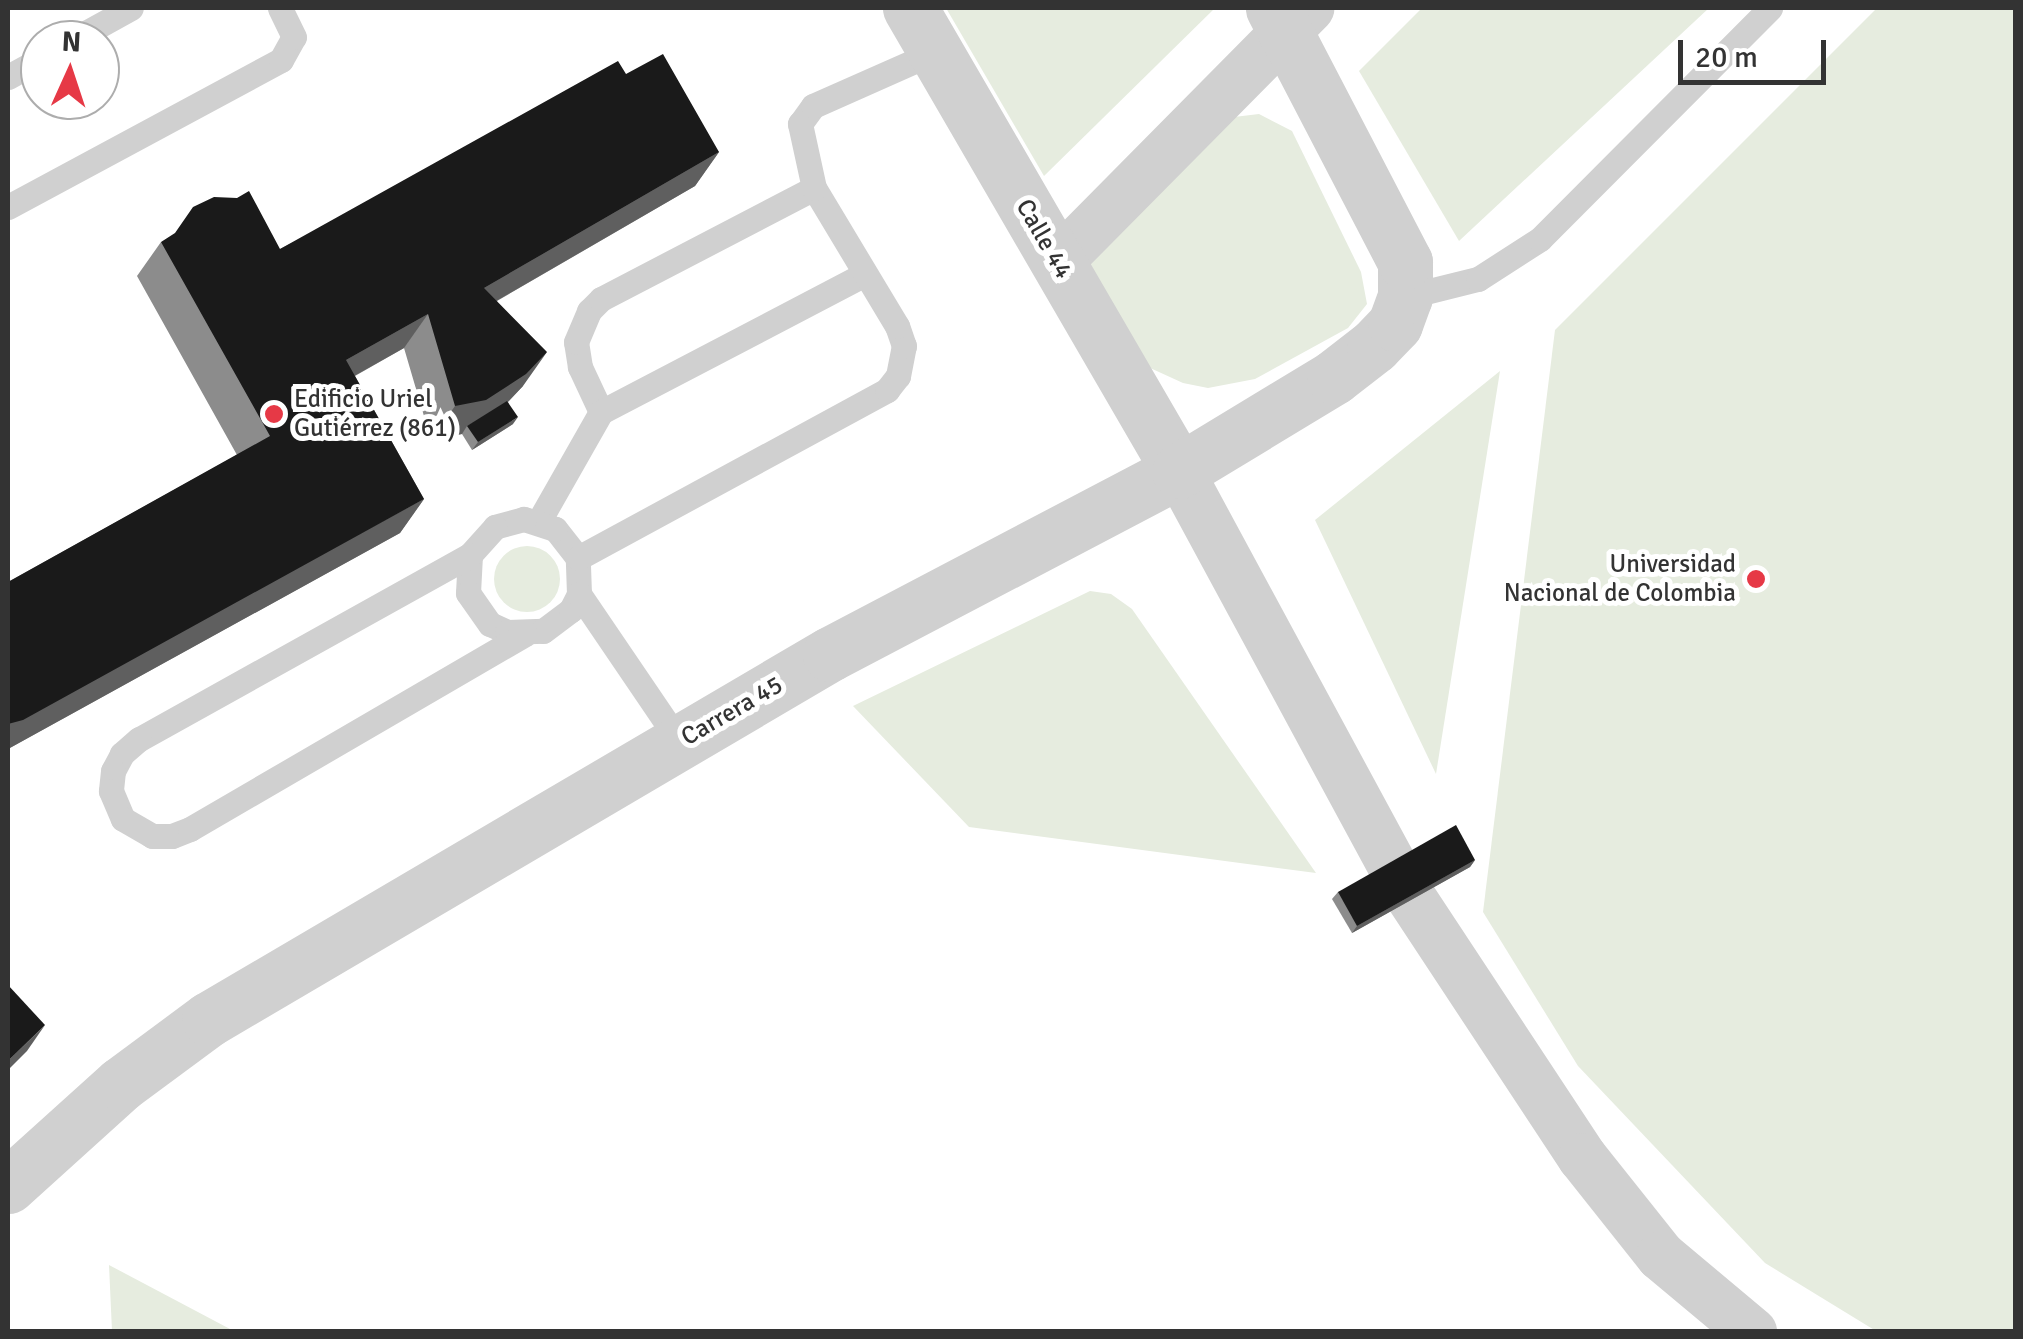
<!DOCTYPE html>
<meta charset="utf-8">
<style>
body{margin:0}
#map{position:relative;width:2023px;height:1339px;overflow:hidden;background:#fff;font-family:Signika,sans-serif}
div>[style]{position:absolute}
.green>*{inset:0;background:#e6ecdf}
.round{border-radius:50%}
.service>*{height:25px;margin:-12.5px;padding:0 12.5px;transform-origin:12.5px;border-radius:12.5px;background:#d0d0d0}
.minor>*{height:50px;margin:-25px;padding:0 25px;transform-origin:25px;border-radius:25px;background:#d0d0d0}
.tertiary>*{height:55px;margin:-27.5px;padding:0 27.5px;transform-origin:27.5px;border-radius:27.5px;background:#d0d0d0}
.wall>*{inset:0;background:#8c8c8c}
.shaded-wall>*{inset:0;background:#5f5f5f}
.building>*{inset:0;background:#1a1a1a}
.dots>*{width:28px;height:28px;translate:-50% -50%;box-sizing:border-box;border:5px solid #fff;border-radius:50%}
span{translate:-50% -50%;white-space:nowrap;text-align:center;line-height:1.15;-webkit-text-stroke:10px #fff;paint-order:stroke}
.street-label{font-size:25px;color:#333}
.poi-label{font-size:25px;color:#333}
.left{translate:0 -50%;text-align:left}
.right{translate:-100% -50%;text-align:right}
.frame{position:absolute;inset:0;border:10px solid #333;pointer-events:none}
.north{position:absolute;left:20px;top:20px;width:100px;height:100px;box-sizing:border-box;background:#fff;border:2px solid #adadad;border-radius:50%;rotate:3deg;font-size:28px;font-weight:700;line-height:40px;text-align:center;color:#333}
.north::after{content:'';display:block;margin:auto;width:35px;height:45px;background:#e63946;clip-path:polygon(50% 0,100% 100%,50% 72%,0 100%)}
.scale{position:absolute;left:1678px;top:40px;width:148px;height:45px;box-sizing:border-box;border:5px solid #333;border-top:0;padding-left:12px;font-size:30px;line-height:35px;white-space:nowrap;color:#333;-webkit-text-stroke:8px #fff;paint-order:stroke}
</style>
<div id="map">
<div class="green">
<i style="clip-path:polygon(946px 8px,1215px 8px,1044px 176px)"></i>
<i style="clip-path:polygon(1422px 8px,1709px 8px,1459px 241px,1359px 71px)"></i>
<i style="clip-path:polygon(1877px 8px,2015px 8px,2015px 1331px,1876px 1331px,1765px 1263px,1578px 1066px,1483px 912px,1555px 330px)"></i>
<i style="clip-path:polygon(1259px 114px,1292px 131px,1361px 272px,1367px 304px,1348px 328px,1255px 379px,1208px 388px,1183px 383px,1148px 367px,1083px 268px,1234px 117px)"></i>
<i style="clip-path:polygon(1500px 371px,1436px 774px,1315px 520px)"></i>
<i class="round" style="left:494px;top:546px;width:66px;height:66px"></i>
<i style="clip-path:polygon(1090px 591px,1111px 594px,1132px 609px,1316px 873px,969px 827px,853px 706px)"></i>
<i style="clip-path:polygon(109px 1265px,230px 1329px,229px 1331px,112px 1331px)"></i>
</div>
<div class="service">
<i style="left:73px;top:40px;width:66px;rotate:-28.9deg"></i>
<i style="left:8px;top:77px;width:37px;rotate:-29deg"></i>
<i style="left:8px;top:207px;width:310px;rotate:-28.3deg"></i>
<i style="left:281px;top:60px;width:26px;rotate:-61deg"></i>
<i style="left:294px;top:37px;width:32px;rotate:-116deg"></i>
<i style="left:1405px;top:297px;width:75px;rotate:-13.9deg"></i>
<i style="left:1478px;top:279px;width:74px;rotate:-32.8deg"></i>
<i style="left:1540px;top:239px;width:326px;rotate:-45.1deg"></i>
<i style="left:601px;top:412px;width:50px;rotate:-115deg"></i>
<i style="left:580px;top:367px;width:25px;rotate:-99deg"></i>
<i style="left:576px;top:342px;width:34px;rotate:-67deg"></i>
<i style="left:589px;top:311px;width:17px;rotate:-45deg"></i>
<i style="left:601px;top:299px;width:240px;rotate:-27.5deg"></i>
<i style="left:539px;top:521px;width:125px;rotate:-60.4deg"></i>
<i style="left:601px;top:412px;width:298px;rotate:-27.6deg"></i>
<i style="left:470px;top:555px;width:38px;rotate:93deg"></i>
<i style="left:468px;top:593px;width:38px;rotate:55deg"></i>
<i style="left:490px;top:624px;width:19px;rotate:25deg"></i>
<i style="left:507px;top:632px;width:36px;rotate:-2deg"></i>
<i style="left:543px;top:631px;width:35px;rotate:-37deg"></i>
<i style="left:571px;top:610px;width:18px;rotate:-63deg"></i>
<i style="left:579px;top:594px;width:36px;rotate:-92deg"></i>
<i style="left:578px;top:558px;width:37px;rotate:-128deg"></i>
<i style="left:555px;top:529px;width:33px;rotate:-162deg"></i>
<i style="left:524px;top:519px;width:30px;rotate:165deg"></i>
<i style="left:495px;top:527px;width:38px;rotate:132deg"></i>
<i style="left:470px;top:555px;width:379px;rotate:150.9deg"></i>
<i style="left:139px;top:739px;width:23px;rotate:139deg"></i>
<i style="left:122px;top:754px;width:19px;rotate:118deg"></i>
<i style="left:113px;top:771px;width:20px;rotate:96deg"></i>
<i style="left:111px;top:791px;width:30px;rotate:67deg"></i>
<i style="left:123px;top:819px;width:34px;rotate:30deg"></i>
<i style="left:152px;top:836px;width:20px"></i>
<i style="left:172px;top:836px;width:19px;rotate:-21deg"></i>
<i style="left:190px;top:829px;width:388px;rotate:-30.2deg"></i>
<i style="left:578px;top:558px;width:352px;rotate:-28.5deg"></i>
<i style="left:887px;top:390px;width:18px;rotate:-52deg"></i>
<i style="left:898px;top:376px;width:31px;rotate:-79deg"></i>
<i style="left:904px;top:346px;width:21px;rotate:-109deg"></i>
<i style="left:897px;top:326px;width:161px;rotate:-121deg"></i>
<i style="left:814px;top:188px;width:66px;rotate:-102.3deg"></i>
<i style="left:800px;top:124px;width:22px;rotate:-54deg"></i>
<i style="left:813px;top:106px;width:133px;rotate:-23.9deg"></i>
<i style="left:579px;top:594px;width:178px;rotate:55.8deg"></i>
</div>
<div class="minor">
<i style="left:1057px;top:263px;width:359px;rotate:-45.3deg"></i>
<i style="left:1179px;top:471px;width:449px;rotate:61.6deg"></i>
<i style="left:1412px;top:899px;width:310px;rotate:56.6deg"></i>
<i style="left:1583px;top:1158px;width:125px;rotate:51.5deg"></i>
<i style="left:1661px;top:1256px;width:119px;rotate:39.9deg"></i>
</div>
<div class="tertiary">
<i style="left:910px;top:8px;width:535px;rotate:59.84deg"></i>
<i style="left:8px;top:1186px;width:152px;rotate:-42.1deg"></i>
<i style="left:121px;top:1084px;width:109px;rotate:-36.5deg"></i>
<i style="left:209px;top:1019px;width:720px;rotate:-30.45deg"></i>
<i style="left:830px;top:654px;width:394px;rotate:-27.7deg"></i>
<i style="left:1179px;top:471px;width:181px;rotate:-31.2deg"></i>
<i style="left:1334px;top:377px;width:51px;rotate:-37.8deg"></i>
<i style="left:1374px;top:346px;width:30px;rotate:-46deg"></i>
<i style="left:1395px;top:324px;width:29px;rotate:-70deg"></i>
<i style="left:1405px;top:297px;width:35px;rotate:-90deg"></i>
<i style="left:1405px;top:262px;width:286px;rotate:-117.5deg"></i>
</div>
<div class="wall">
<i style="clip-path:polygon(626px 74px,719px 152px,695px 186px,497px 301px,523px 386px,508px 402px,513px 424px,472px 450px,462px 434px,431px 440px,404px 348px,355px 376px,424px 499px,400px 533px,8px 749px,8px 582px,237px 455px,137px 276px,161px 242px,280px 249px)"></i>
<i style="clip-path:polygon(1475px 860px,1470px 867px,1352px 933px,1332px 899px,1338px 892px)"></i>
</div>
<div class="shaded-wall">
<i style="clip-path:polygon(719px 152px,695px 186px,460px 322px,484px 288px)"></i>
<i style="clip-path:polygon(428px 314px,404px 348px,322px 394px,346px 360px)"></i>
<i style="clip-path:polygon(547px 352px,523px 386px,502px 408px,467px 426px,462px 434px,431px 440px,455px 406px)"></i>
<i style="clip-path:polygon(518px 417px,513px 424px,472px 450px,478px 442px)"></i>
<i style="clip-path:polygon(424px 499px,400px 533px,8px 749px,8px 724px)"></i>
<i style="clip-path:polygon(1475px 860px,1470px 867px,1352px 933px,1357px 926px)"></i>
<i style="clip-path:polygon(45px 1025px,27px 1051px,8px 1070px,8px 1061px)"></i>
</div>
<div class="building">
<i style="clip-path:polygon(663px 54px,719px 152px,484px 288px,547px 352px,526px 374px,486px 400px,455px 406px,428px 314px,346px 360px,424px 499px,23px 720px,8px 724px,8px 582px,270px 436px,161px 242px,175px 233px,193px 207px,214px 197px,237px 198px,249px 191px,280px 249px,618px 61px,626px 74px)"></i>
<i style="clip-path:polygon(507px 401px,518px 417px,478px 442px,467px 426px)"></i>
<i style="clip-path:polygon(1456px 825px,1475px 860px,1357px 926px,1338px 892px)"></i>
<i style="clip-path:polygon(8px 985px,45px 1025px,8px 1061px)"></i>
</div>
<div class="dots">
<i style="left:274px;top:414px;background:#e63946"></i>
<i style="left:1756px;top:579px;background:#e63946"></i>
</div>
<div class="street-label">
<span style="left:1044px;top:239px;rotate:60deg">Calle 44</span>
<span style="left:732px;top:711px;rotate:-30deg">Carrera 45</span>
</div>
<div class="poi-label">
<span class="left" style="left:294px;top:414px">Edificio Uriel<br>Gutiérrez (861)</span>
<span class="right" style="left:1736px;top:579px">Universidad<br>Nacional de Colombia</span>
</div>
<div class="frame"></div>
<div class="north">N</div>
<div class="scale">20 m</div>
</div>
